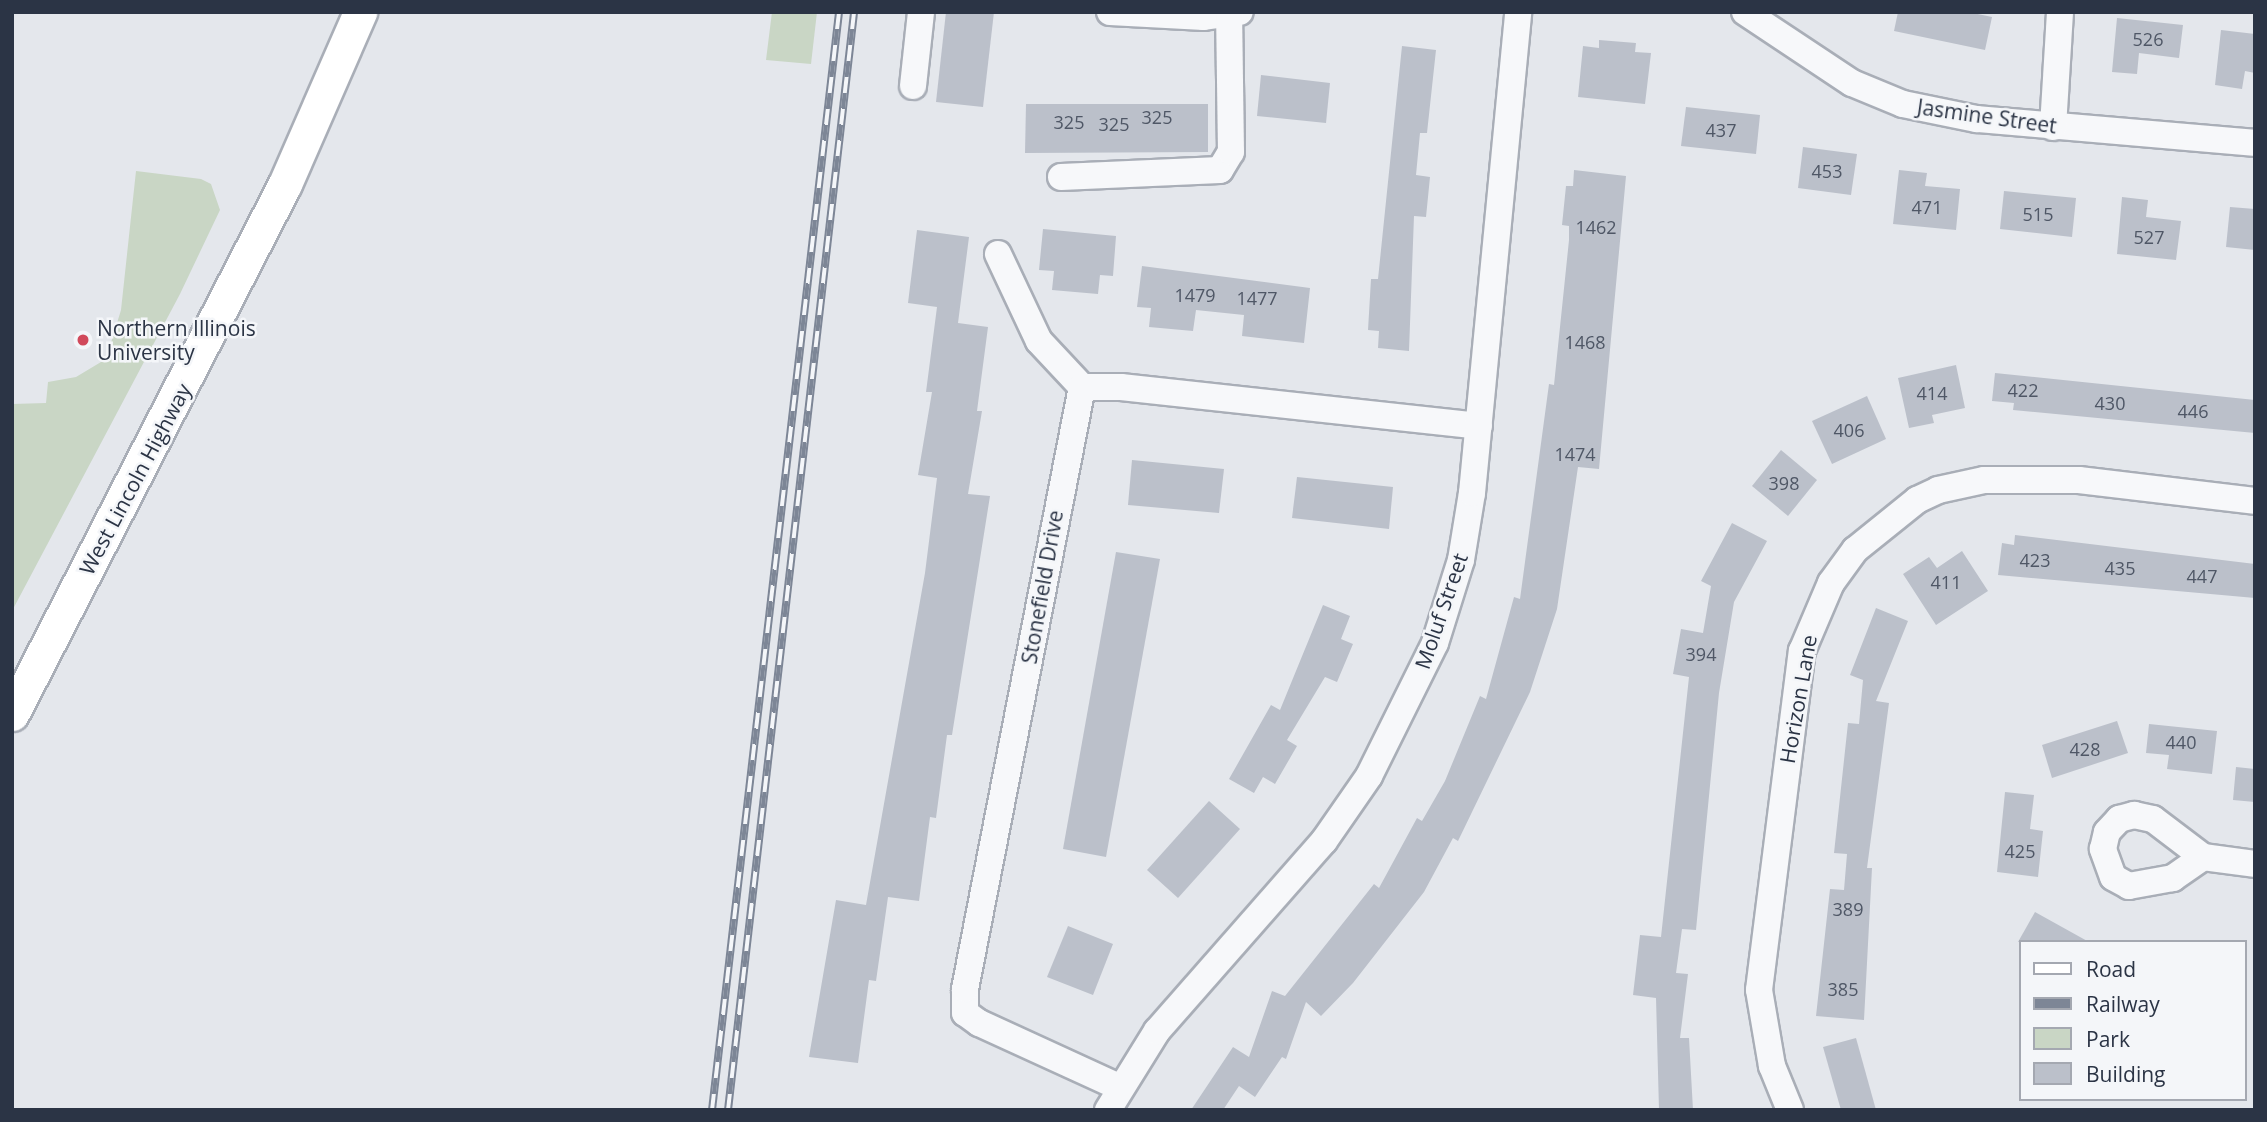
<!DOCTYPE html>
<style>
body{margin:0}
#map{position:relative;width:2267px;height:1122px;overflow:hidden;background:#e4e7ec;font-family:"Open Sans",sans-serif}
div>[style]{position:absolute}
.green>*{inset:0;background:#c9d6c5}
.building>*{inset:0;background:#bbc0ca}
.roads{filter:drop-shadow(2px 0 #a9aeb7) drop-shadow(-2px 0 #a9aeb7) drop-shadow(0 2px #a9aeb7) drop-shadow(0 -2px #a9aeb7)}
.minor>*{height:26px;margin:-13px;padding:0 13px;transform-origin:13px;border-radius:13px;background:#f7f8fa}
.major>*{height:33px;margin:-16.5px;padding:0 16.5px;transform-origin:16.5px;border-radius:16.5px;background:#fff}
.rail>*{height:8px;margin-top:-4px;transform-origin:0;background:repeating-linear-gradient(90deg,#f4f6f9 0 16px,#7d8696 0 32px);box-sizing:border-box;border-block:2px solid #7d8696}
.dots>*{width:19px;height:19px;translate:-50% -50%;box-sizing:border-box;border:4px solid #f4f6f9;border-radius:50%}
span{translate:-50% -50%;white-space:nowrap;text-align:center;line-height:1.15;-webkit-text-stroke:5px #f4f6f9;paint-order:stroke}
.number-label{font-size:18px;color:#4f5766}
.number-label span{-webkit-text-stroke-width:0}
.street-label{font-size:21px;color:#2b3445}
.poi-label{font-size:21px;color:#2b3445}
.left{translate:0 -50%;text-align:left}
.frame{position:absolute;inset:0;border:14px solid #2b3445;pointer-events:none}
.legend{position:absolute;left:2019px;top:940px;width:228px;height:161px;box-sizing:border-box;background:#f4f6f9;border:2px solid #a4a8b1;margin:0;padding:9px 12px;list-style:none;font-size:21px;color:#2b3445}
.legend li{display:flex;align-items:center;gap:14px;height:35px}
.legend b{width:35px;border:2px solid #a4a8b1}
</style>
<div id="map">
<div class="green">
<i style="clip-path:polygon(772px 12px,817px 12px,811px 64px,766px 60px)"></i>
<i style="clip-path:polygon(136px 171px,201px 179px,211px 184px,220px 210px,180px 294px,12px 611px,12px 404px,46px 403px,48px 382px,76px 377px,106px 359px,121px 310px)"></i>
</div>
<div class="building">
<i style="clip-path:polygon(946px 12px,994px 12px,983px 107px,936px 102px)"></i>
<i style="clip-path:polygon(1898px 12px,1968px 12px,1992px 17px,1985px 50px,1894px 31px)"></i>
<i style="clip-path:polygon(2117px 18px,2183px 25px,2179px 58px,2139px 53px,2137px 74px,2112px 72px)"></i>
<i style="clip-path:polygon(2221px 30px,2255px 34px,2255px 73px,2245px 71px,2242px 89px,2215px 85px)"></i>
<i style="clip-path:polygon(1599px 40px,1636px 43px,1635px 52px,1651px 53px,1645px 104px,1578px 97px,1583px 46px,1599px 48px)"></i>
<i style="clip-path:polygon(1402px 46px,1436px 50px,1427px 133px,1420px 133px,1416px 175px,1430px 177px,1426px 217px,1414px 216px,1409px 351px,1378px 348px,1379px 331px,1368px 330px,1371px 279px,1378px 279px)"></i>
<i style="clip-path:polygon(1261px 75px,1330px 83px,1326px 123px,1257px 116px)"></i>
<i style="clip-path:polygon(1026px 104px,1208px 104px,1208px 152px,1025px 153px)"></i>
<i style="clip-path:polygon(1686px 107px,1760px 115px,1756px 154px,1681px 146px)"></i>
<i style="clip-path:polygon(1803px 147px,1857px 154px,1851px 195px,1798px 188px)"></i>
<i style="clip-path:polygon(1574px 170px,1626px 176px,1599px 469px,1578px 467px,1557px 609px,1530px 692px,1458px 841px,1453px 838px,1424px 892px,1353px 983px,1321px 1016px,1306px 1002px,1286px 1059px,1282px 1057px,1255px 1097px,1239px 1086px,1223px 1110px,1191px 1110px,1233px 1047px,1249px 1057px,1272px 991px,1285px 996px,1374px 884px,1379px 888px,1417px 818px,1422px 821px,1445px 781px,1480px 696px,1486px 699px,1514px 597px,1520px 599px,1549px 384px,1554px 385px,1569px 240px,1569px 226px,1562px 225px,1566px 186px,1573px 186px)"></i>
<i style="clip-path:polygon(1899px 170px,1927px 173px,1925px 186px,1960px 189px,1956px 230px,1893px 224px)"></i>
<i style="clip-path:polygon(2004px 191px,2076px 198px,2072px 237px,2000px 229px)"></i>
<i style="clip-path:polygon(2122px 197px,2148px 200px,2146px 217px,2181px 221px,2176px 260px,2117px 254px)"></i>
<i style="clip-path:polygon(2230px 207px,2255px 209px,2255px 250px,2226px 247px)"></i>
<i style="clip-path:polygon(1043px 229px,1116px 236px,1113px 276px,1100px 275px,1098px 294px,1052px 290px,1054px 271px,1039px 270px)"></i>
<i style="clip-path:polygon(917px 230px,969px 237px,958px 323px,988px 327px,977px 411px,982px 411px,968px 494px,990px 496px,952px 735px,947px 735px,936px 818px,930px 817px,919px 901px,888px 897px,876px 981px,869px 980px,858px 1063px,809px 1057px,836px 900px,866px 905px,925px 573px,937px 478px,918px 475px,932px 392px,926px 392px,937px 307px,908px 303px)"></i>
<i style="clip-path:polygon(1142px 266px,1310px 288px,1304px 343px,1242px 336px,1244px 315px,1196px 310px,1193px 331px,1149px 327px,1151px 308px,1137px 307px)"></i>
<i style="clip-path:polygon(1956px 365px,1965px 408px,1932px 415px,1934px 423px,1909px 428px,1898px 378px)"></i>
<i style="clip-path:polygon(1995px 373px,2255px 400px,2255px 433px,2013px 410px,2014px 403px,1992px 401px)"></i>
<i style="clip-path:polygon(1867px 396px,1886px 439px,1832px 464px,1812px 421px)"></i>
<i style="clip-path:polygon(1781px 450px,1817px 480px,1788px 516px,1752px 486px)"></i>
<i style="clip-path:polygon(1132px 460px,1224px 469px,1219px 513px,1128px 505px)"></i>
<i style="clip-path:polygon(1297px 477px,1393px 487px,1389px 529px,1292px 518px)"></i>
<i style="clip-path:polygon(1732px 523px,1767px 541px,1734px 602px,1719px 693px,1696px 930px,1682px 929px,1676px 973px,1688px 974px,1680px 1038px,1689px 1038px,1693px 1110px,1659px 1110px,1656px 998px,1633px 995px,1640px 935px,1661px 937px,1689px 677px,1673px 674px,1681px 629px,1703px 633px,1711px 586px,1701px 581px)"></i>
<i style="clip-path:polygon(2015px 535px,2255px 564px,2255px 598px,1998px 575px,2002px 543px,2014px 545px)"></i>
<i style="clip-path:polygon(1962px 551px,1988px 591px,1936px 625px,1903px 574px,1929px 557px,1937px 568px)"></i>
<i style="clip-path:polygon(1116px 552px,1160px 559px,1106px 857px,1063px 849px)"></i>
<i style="clip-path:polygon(1323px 605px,1350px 616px,1341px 639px,1353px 644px,1337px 682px,1325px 677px,1287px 740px,1297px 746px,1275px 784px,1263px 777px,1254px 793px,1229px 779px,1271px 705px,1280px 710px)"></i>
<i style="clip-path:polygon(1876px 608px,1908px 621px,1876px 701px,1889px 703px,1867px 868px,1872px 868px,1864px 1020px,1816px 1016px,1830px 889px,1844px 890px,1847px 854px,1834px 853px,1848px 723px,1859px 724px,1863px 680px,1850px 675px)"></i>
<i style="clip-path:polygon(2117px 721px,2128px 753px,2052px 778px,2042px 745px)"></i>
<i style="clip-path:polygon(2149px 724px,2217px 731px,2212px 774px,2167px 769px,2169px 755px,2146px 753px)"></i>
<i style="clip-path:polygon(2236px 767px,2255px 769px,2255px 802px,2233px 800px)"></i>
<i style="clip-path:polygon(2005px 792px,2034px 795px,2030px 829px,2043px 831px,2038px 877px,1997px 872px)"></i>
<i style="clip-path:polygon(1209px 801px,1240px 829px,1178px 898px,1147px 870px)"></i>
<i style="clip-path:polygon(2035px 912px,2089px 942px,2018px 942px)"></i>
<i style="clip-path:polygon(1068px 926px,1113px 944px,1093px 995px,1047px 977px)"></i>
<i style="clip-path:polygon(1856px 1038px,1876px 1110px,1841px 1110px,1823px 1047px)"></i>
</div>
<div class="roads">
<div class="minor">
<i style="left:1110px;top:12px;width:94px;rotate:3deg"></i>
<i style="left:1204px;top:17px;width:36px;rotate:-8deg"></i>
<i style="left:1745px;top:12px;width:128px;rotate:33.6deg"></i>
<i style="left:1852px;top:83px;width:55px;rotate:22.4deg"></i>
<i style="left:1903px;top:104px;width:76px;rotate:11.5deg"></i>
<i style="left:1977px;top:119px;width:279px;rotate:4.9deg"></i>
<i style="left:913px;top:86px;width:74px;rotate:-83.8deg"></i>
<i style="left:2053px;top:127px;width:115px;rotate:-86.5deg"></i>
<i style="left:1061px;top:177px;width:159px;rotate:-2.5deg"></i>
<i style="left:1220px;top:170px;width:21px;rotate:-59deg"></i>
<i style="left:1231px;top:152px;width:138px;rotate:-90.8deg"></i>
<i style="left:998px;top:254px;width:96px;rotate:64.8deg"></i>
<i style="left:1039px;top:341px;width:63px;rotate:46.9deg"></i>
<i style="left:2203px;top:857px;width:37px;rotate:145deg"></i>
<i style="left:2173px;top:878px;width:45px;rotate:169.7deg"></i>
<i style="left:2129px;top:886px;width:18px;rotate:-151deg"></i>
<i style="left:2113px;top:877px;width:30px;rotate:-110deg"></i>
<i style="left:2103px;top:849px;width:17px;rotate:-77deg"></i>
<i style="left:2107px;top:832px;width:18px;rotate:-47deg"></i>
<i style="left:2119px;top:819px;width:16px;rotate:-15deg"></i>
<i style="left:2134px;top:815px;width:19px;rotate:12deg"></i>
<i style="left:2153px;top:819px;width:63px;rotate:37.2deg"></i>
<i style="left:2203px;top:857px;width:52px;rotate:7.7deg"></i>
<i style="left:1119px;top:1087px;width:154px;rotate:-155.4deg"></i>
<i style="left:979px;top:1023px;width:17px;rotate:-144deg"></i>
<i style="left:965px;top:1013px;width:24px;rotate:-90deg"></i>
<i style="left:965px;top:989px;width:613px;rotate:-79deg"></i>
<i style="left:1082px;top:387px;width:39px"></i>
<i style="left:1121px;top:387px;width:360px;rotate:6.2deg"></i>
<i style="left:1108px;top:1110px;width:93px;rotate:-58.2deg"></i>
<i style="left:1157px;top:1031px;width:253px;rotate:-48.7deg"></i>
<i style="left:1324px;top:841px;width:79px;rotate:-55.3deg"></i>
<i style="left:1369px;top:776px;width:148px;rotate:-63.6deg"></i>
<i style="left:1435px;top:643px;width:87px;rotate:-72.6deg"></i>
<i style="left:1461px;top:560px;width:68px;rotate:-80.7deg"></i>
<i style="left:1472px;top:493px;width:483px;rotate:-84.5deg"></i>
<i style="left:1790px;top:1110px;width:48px;rotate:-112.2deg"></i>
<i style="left:1772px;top:1066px;width:77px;rotate:-99.7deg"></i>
<i style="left:1759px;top:990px;width:342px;rotate:-82.8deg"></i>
<i style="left:1802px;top:651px;width:74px;rotate:-66.9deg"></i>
<i style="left:1831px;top:583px;width:41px;rotate:-54deg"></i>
<i style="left:1855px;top:550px;width:80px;rotate:-38.9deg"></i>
<i style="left:1917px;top:500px;width:23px;rotate:-25deg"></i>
<i style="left:1938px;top:490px;width:47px;rotate:-12.3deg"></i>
<i style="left:1984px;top:480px;width:95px"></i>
<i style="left:2079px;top:480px;width:177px;rotate:6.8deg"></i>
</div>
<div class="major">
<i style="left:12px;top:714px;width:596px;rotate:-62.75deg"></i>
<i style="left:285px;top:184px;width:188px;rotate:-66.4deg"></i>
</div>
</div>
<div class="rail">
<i style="left:712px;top:1110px;width:1105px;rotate:-83.4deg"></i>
<i style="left:728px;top:1110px;width:1105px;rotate:-83.45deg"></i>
</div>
<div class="dots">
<i style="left:83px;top:340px;background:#d1495b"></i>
</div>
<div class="number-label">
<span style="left:2148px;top:39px">526</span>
<span style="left:1157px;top:117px">325</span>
<span style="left:1069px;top:122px">325</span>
<span style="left:1114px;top:124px">325</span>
<span style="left:1721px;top:130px">437</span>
<span style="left:1827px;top:171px">453</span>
<span style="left:1927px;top:207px">471</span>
<span style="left:2038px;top:214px">515</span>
<span style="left:1596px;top:227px">1462</span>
<span style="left:2149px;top:237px">527</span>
<span style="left:1195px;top:295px">1479</span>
<span style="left:1257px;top:298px">1477</span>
<span style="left:1585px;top:342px">1468</span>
<span style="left:2023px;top:390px">422</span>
<span style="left:1932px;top:393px">414</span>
<span style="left:2110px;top:403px">430</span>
<span style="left:2193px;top:411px">446</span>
<span style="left:1849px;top:430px">406</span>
<span style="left:1575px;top:454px">1474</span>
<span style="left:1784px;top:483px">398</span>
<span style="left:2035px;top:560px">423</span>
<span style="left:2120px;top:568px">435</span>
<span style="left:2202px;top:576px">447</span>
<span style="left:1946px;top:582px">411</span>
<span style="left:1701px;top:654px">394</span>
<span style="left:2181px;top:742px">440</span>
<span style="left:2085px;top:749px">428</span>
<span style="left:2020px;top:851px">425</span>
<span style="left:1848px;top:909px">389</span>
<span style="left:1843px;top:989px">385</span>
</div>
<div class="street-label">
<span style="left:1987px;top:116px;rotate:8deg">Jasmine Street</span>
<span style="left:135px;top:479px;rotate:-62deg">West Lincoln Highway</span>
<span style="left:1042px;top:587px;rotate:-80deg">Stonefield Drive</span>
<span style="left:1441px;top:611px;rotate:-71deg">Moluf Street</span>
<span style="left:1798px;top:699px;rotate:-80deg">Horizon Lane</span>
</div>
<div class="poi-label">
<span class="left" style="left:97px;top:340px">Northern Illinois<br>University</span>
</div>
<div class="frame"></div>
<ul class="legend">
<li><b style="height:9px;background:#fff"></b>Road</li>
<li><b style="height:9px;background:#7d8696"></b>Railway</li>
<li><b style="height:19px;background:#c9d6c5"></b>Park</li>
<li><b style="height:19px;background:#bbc0ca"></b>Building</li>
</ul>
</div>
